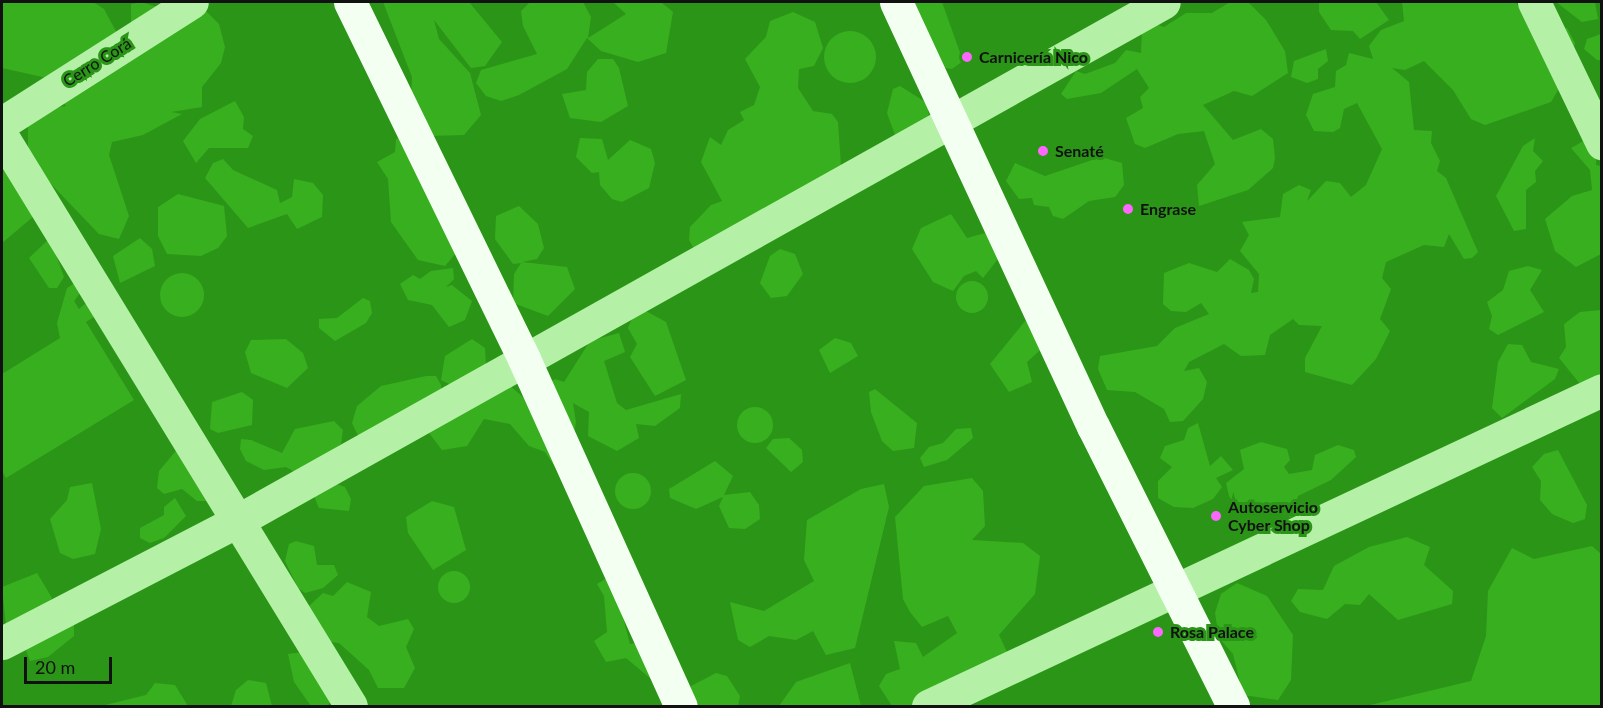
<!DOCTYPE html>
<meta charset="utf-8">
<style>
body{margin:0}
#map{position:relative;width:1603px;height:708px;overflow:hidden;background:#2b9517;font-family:Lato,sans-serif}
div>[style]{position:absolute}
.green>*{inset:0;background:#38af1f}
.round{border-radius:50%}
.minor>*{height:33px;margin:-16.5px;padding:0 16.5px;transform-origin:16.5px;border-radius:16.5px;background:#b4f1a7}
.major>*{height:33px;margin:-16.5px;padding:0 16.5px;transform-origin:16.5px;border-radius:16.5px;background:#f3fff1}
.dots>*{width:16px;height:16px;translate:-50% -50%;box-sizing:border-box;border:3px solid #2b9517;border-radius:50%}
span{translate:-50% -50%;white-space:nowrap;text-align:center;line-height:1.15;-webkit-text-stroke:6px #2b9517;paint-order:stroke}
.poi-label{font-size:16px;color:#111;font-weight:700}
.left{translate:0 -50%;text-align:left}
.street-label{font-size:16px;color:#111}
.frame{position:absolute;inset:0;border:3px solid #111;pointer-events:none}
.scale{position:absolute;left:24px;top:657px;width:88px;height:27px;box-sizing:border-box;border:3px solid #111;border-top:0;padding-left:8px;font-size:18px;line-height:21px;white-space:nowrap;color:#111;-webkit-text-stroke:4px #2b9517;paint-order:stroke}
</style>
<div id="map">
<div class="green">
<i style="clip-path:polygon(2px 2px,93px 2px,104px 9px,118px 35px,131px 26px,131px 4px,141px 2px,164px 9px,206px 11px,219px 24px,225px 47px,221px 63px,202px 87px,202px 107px,171px 112px,182px 114px,143px 135px,112px 142px,109px 155px,129px 216px,119px 239px,99px 234px,28px 160px,28px 126px,47px 109px,66px 106px,47px 78px,2px 68px)"></i>
<i style="clip-path:polygon(383px 2px,469px 2px,502px 42px,485px 66px,471px 68px,434px 20px,439px 39px,470px 73px,481px 115px,464px 135px,428px 136px,411px 97px,412px 77px)"></i>
<i style="clip-path:polygon(530px 2px,583px 2px,591px 17px,588px 38px,626px 14px,613px 2px,662px 3px,673px 12px,666px 53px,638px 62px,601px 51px,587px 38px,567px 69px,519px 95px,501px 101px,486px 96px,476px 83px,481px 70px,537px 54px,523px 26px,521px 11px)"></i>
<i style="clip-path:polygon(903px 2px,942px 2px,963px 61px,952px 69px,939px 67px)"></i>
<i style="clip-path:polygon(1230px 2px,1248px 2px,1266px 20px,1285px 51px,1288px 73px,1252px 96px,1234px 91px,1203px 105px,1233px 140px,1261px 129px,1273px 139px,1275px 158px,1273px 168px,1248px 190px,1199px 206px,1197px 185px,1215px 164px,1204px 131px,1178px 134px,1145px 148px,1135px 144px,1126px 118px,1143px 108px,1140px 97px,1149px 88px,1137px 69px,1101px 93px,1067px 99px,1061px 94px,1076px 71px,1085px 74px,1115px 63px,1126px 50px,1141px 53px,1142px 29px,1152px 23px,1164px 27px,1186px 13px,1212px 13px)"></i>
<i style="clip-path:polygon(1319px 2px,1376px 2px,1389px 20px,1360px 39px,1353px 31px,1331px 30px,1319px 12px)"></i>
<i style="clip-path:polygon(1402px 2px,1516px 2px,1520px 10px,1560px 30px,1567px 28px,1575px 43px,1568px 73px,1551px 102px,1485px 125px,1471px 119px,1453px 90px,1424px 61px,1405px 70px,1392px 68px,1409px 82px,1414px 130px,1432px 131px,1431px 143px,1440px 161px,1437px 171px,1446px 178px,1478px 252px,1472px 258px,1464px 259px,1449px 234px,1444px 247px,1424px 245px,1386px 262px,1382px 278px,1391px 289px,1380px 319px,1390px 331px,1376px 359px,1352px 385px,1305px 372px,1305px 358px,1322px 326px,1299px 325px,1293px 319px,1270px 335px,1265px 355px,1241px 356px,1224px 344px,1189px 362px,1184px 371px,1199px 368px,1207px 382px,1203px 399px,1183px 421px,1170px 422px,1164px 409px,1135px 392px,1107px 390px,1098px 369px,1100px 356px,1157px 346px,1175px 328px,1209px 314px,1201px 303px,1186px 312px,1171px 311px,1163px 304px,1164px 273px,1189px 263px,1217px 272px,1230px 259px,1249px 270px,1254px 279px,1251px 293px,1258px 292px,1259px 274px,1240px 251px,1249px 235px,1242px 222px,1280px 217px,1283px 194px,1299px 185px,1311px 190px,1307px 201px,1326px 181px,1340px 183px,1351px 197px,1366px 185px,1382px 149px,1357px 103px,1344px 109px,1340px 128px,1333px 132px,1314px 131px,1306px 115px,1313px 94px,1335px 87px,1336px 71px,1346px 65px,1349px 53px,1373px 59px,1369px 46px,1381px 30px,1404px 21px)"></i>
<i style="clip-path:polygon(1556px 2px,1595px 2px,1598px 19px,1582px 22px)"></i>
<i style="clip-path:polygon(793px 12px,815px 22px,823px 48px,814px 66px,799px 69px,798px 88px,813px 111px,832px 114px,838px 122px,841px 166px,705px 269px,689px 240px,690px 227px,711px 205px,722px 201px,701px 162px,710px 137px,721px 145px,728px 130px,744px 120px,740px 112px,754px 105px,760px 87px,745px 59px,766px 37px,770px 21px)"></i>
<i class="round" style="left:824px;top:31px;width:52px;height:52px"></i>
<i style="clip-path:polygon(1601px 34px,1601px 60px,1597px 60px,1584px 49px,1587px 39px)"></i>
<i style="clip-path:polygon(1326px 49px,1328px 61px,1318px 69px,1318px 79px,1307px 83px,1291px 77px,1294px 61px)"></i>
<i style="clip-path:polygon(598px 59px,613px 59px,619px 68px,628px 106px,601px 122px,570px 118px,562px 94px,586px 90px,587px 72px)"></i>
<i style="clip-path:polygon(900px 86px,927px 103px,929px 117px,899px 146px,887px 113px,893px 89px)"></i>
<i style="clip-path:polygon(235px 101px,244px 117px,243px 129px,253px 136px,248px 148px,209px 148px,196px 163px,183px 141px,200px 119px)"></i>
<i style="clip-path:polygon(406px 137px,461px 247px,445px 266px,418px 260px,391px 222px,388px 179px,377px 162px,395px 152px,396px 139px)"></i>
<i style="clip-path:polygon(580px 138px,602px 139px,608px 160px,630px 140px,651px 149px,655px 163px,649px 188px,622px 202px,612px 199px,600px 185px,599px 172px,592px 173px,576px 157px)"></i>
<i style="clip-path:polygon(1535px 138px,1533px 151px,1543px 161px,1535px 171px,1536px 182px,1526px 190px,1526px 229px,1514px 231px,1496px 196px,1523px 146px)"></i>
<i style="clip-path:polygon(1589px 138px,1597px 144px,1596px 165px,1601px 166px,1601px 254px,1576px 267px,1555px 251px,1545px 219px,1572px 196px,1592px 190px,1590px 170px,1571px 148px)"></i>
<i style="clip-path:polygon(2px 156px,34px 216px,2px 243px)"></i>
<i style="clip-path:polygon(1101px 157px,1122px 163px,1124px 185px,1115px 197px,1089px 201px,1063px 219px,1053px 216px,1049px 207px,1034px 205px,1032px 198px,1019px 199px,1006px 181px,1015px 163px,1045px 176px)"></i>
<i style="clip-path:polygon(223px 159px,233px 170px,277px 190px,280px 203px,292px 197px,294px 179px,313px 183px,323px 195px,322px 217px,297px 229px,287px 214px,248px 228px,205px 178px,213px 163px)"></i>
<i style="clip-path:polygon(178px 194px,224px 206px,227px 236px,218px 248px,201px 256px,167px 254px,158px 236px,158px 207px)"></i>
<i style="clip-path:polygon(519px 206px,538px 224px,544px 248px,537px 259px,522px 262px,567px 267px,575px 289px,548px 316px,513px 303px,514px 274px,521px 263px,513px 264px,495px 239px,496px 216px)"></i>
<i style="clip-path:polygon(951px 214px,967px 238px,989px 232px,1001px 255px,983px 278px,976px 271px,964px 276px,953px 291px,933px 282px,912px 249px,921px 228px)"></i>
<i style="clip-path:polygon(50px 238px,64px 277px,57px 288px,49px 288px,29px 258px)"></i>
<i style="clip-path:polygon(140px 238px,152px 249px,155px 266px,120px 283px,113px 256px)"></i>
<i style="clip-path:polygon(780px 249px,795px 254px,803px 274px,787px 296px,771px 298px,760px 283px,770px 256px)"></i>
<i style="clip-path:polygon(1528px 266px,1542px 270px,1530px 290px,1544px 312px,1498px 335px,1489px 329px,1492px 316px,1487px 302px,1503px 290px,1509px 271px)"></i>
<i style="clip-path:polygon(453px 268px,454px 279px,446px 287px,452px 285px,472px 301px,465px 320px,449px 327px,432px 305px,408px 300px,400px 284px,413px 275px,420px 279px,431px 271px)"></i>
<i class="round" style="left:160px;top:273px;width:44px;height:44px"></i>
<i style="clip-path:polygon(78px 281px,84px 288px,74px 301px,79px 309px,92px 298px,94px 317px,86px 322px,134px 400px,6px 478px,2px 471px,2px 374px,60px 338px,57px 323px,67px 288px)"></i>
<i class="round" style="left:956px;top:281px;width:32px;height:32px"></i>
<i style="clip-path:polygon(363px 298px,370px 301px,372px 313px,366px 323px,335px 341px,319px 328px,319px 319px,337px 318px)"></i>
<i style="clip-path:polygon(637px 306px,666px 322px,686px 380px,655px 396px,630px 357px,637px 344px,628px 328px)"></i>
<i style="clip-path:polygon(1601px 310px,1601px 385px,1585px 390px,1559px 358px,1566px 347px,1564px 324px,1580px 312px)"></i>
<i style="clip-path:polygon(1030px 315px,1047px 344px,1027px 362px,1032px 382px,1009px 392px,990px 364px)"></i>
<i style="clip-path:polygon(619px 333px,625px 352px,604px 361px,617px 403px,626px 410px,681px 394px,680px 408px,655px 426px,636px 424px,639px 438px,617px 451px,588px 436px,589px 412px,573px 403px,576px 422px,565px 482px,545px 452px,529px 446px,510px 424px,484px 419px,467px 446px,442px 450px,429px 433px,508px 384px,524px 398px,555px 379px,564px 382px,590px 341px)"></i>
<i style="clip-path:polygon(835px 338px,851px 343px,858px 356px,830px 373px,819px 350px)"></i>
<i style="clip-path:polygon(286px 339px,303px 353px,308px 368px,287px 388px,251px 373px,245px 352px,251px 340px)"></i>
<i style="clip-path:polygon(472px 339px,485px 348px,486px 367px,453px 386px,441px 380px,445px 356px)"></i>
<i style="clip-path:polygon(1508px 344px,1522px 345px,1531px 362px,1559px 369px,1555px 379px,1502px 418px,1492px 408px,1498px 362px)"></i>
<i style="clip-path:polygon(426px 376px,436px 376px,441px 385px,441px 406px,360px 440px,352px 423px,357px 406px,381px 386px)"></i>
<i style="clip-path:polygon(875px 389px,917px 423px,914px 448px,893px 451px,882px 441px,871px 412px,869px 392px)"></i>
<i style="clip-path:polygon(242px 392px,253px 400px,252px 425px,218px 433px,210px 429px,212px 402px)"></i>
<i class="round" style="left:737px;top:407px;width:36px;height:36px"></i>
<i style="clip-path:polygon(334px 421px,343px 430px,341px 444px,298px 474px,286px 467px,264px 470px,246px 461px,240px 449px,241px 439px,251px 440px,282px 453px,295px 429px)"></i>
<i style="clip-path:polygon(1198px 423px,1210px 466px,1221px 456px,1233px 470px,1216px 478px,1222px 487px,1213px 499px,1193px 508px,1174px 507px,1158px 498px,1158px 481px,1172px 467px,1160px 458px,1165px 446px,1184px 440px,1188px 428px)"></i>
<i style="clip-path:polygon(971px 428px,973px 438px,947px 460px,924px 467px,920px 458px,929px 447px,943px 443px,956px 429px)"></i>
<i style="clip-path:polygon(789px 438px,802px 450px,803px 462px,791px 472px,766px 448px,773px 439px)"></i>
<i style="clip-path:polygon(1261px 442px,1287px 449px,1290px 460px,1284px 467px,1289px 474px,1312px 470px,1315px 455px,1338px 445px,1354px 450px,1356px 457px,1331px 480px,1298px 496px,1291px 517px,1267px 509px,1243px 516px,1229px 496px,1226px 483px,1244px 469px,1240px 450px)"></i>
<i style="clip-path:polygon(180px 446px,209px 501px,197px 501px,182px 489px,164px 494px,157px 488px,159px 471px)"></i>
<i style="clip-path:polygon(1558px 450px,1587px 505px,1585px 519px,1573px 523px,1552px 514px,1540px 500px,1541px 481px,1532px 467px,1544px 454px)"></i>
<i style="clip-path:polygon(715px 461px,733px 476px,724px 495px,750px 492px,759px 505px,760px 519px,745px 529px,729px 528px,719px 506px,723px 497px,696px 509px,670px 498px,669px 489px)"></i>
<i class="round" style="left:615px;top:473px;width:36px;height:36px"></i>
<i style="clip-path:polygon(972px 478px,983px 491px,985px 526px,972px 540px,1023px 543px,1040px 556px,1035px 594px,999px 635px,1007px 652px,912px 706px,892px 706px,879px 686px,886px 674px,900px 669px,894px 641px,916px 643px,923px 657px,957px 633px,948px 616px,922px 627px,910px 612px,903px 599px,895px 517px,924px 486px)"></i>
<i style="clip-path:polygon(331px 482px,345px 487px,351px 499px,349px 511px,319px 508px,314px 496px)"></i>
<i style="clip-path:polygon(92px 483px,101px 529px,95px 554px,73px 559px,60px 553px,50px 519px,67px 500px,70px 487px)"></i>
<i style="clip-path:polygon(884px 484px,889px 507px,855px 648px,826px 655px,813px 631px,796px 640px,769px 636px,750px 647px,738px 640px,730px 602px,764px 611px,814px 581px,804px 560px,807px 520px,861px 489px)"></i>
<i style="clip-path:polygon(175px 498px,186px 516px,164px 538px,150px 543px,140px 538px,140px 528px,164px 515px,164px 507px)"></i>
<i style="clip-path:polygon(432px 501px,454px 507px,466px 550px,433px 570px,408px 533px,406px 517px)"></i>
<i style="clip-path:polygon(1407px 537px,1430px 547px,1424px 565px,1453px 591px,1452px 604px,1398px 620px,1369px 594px,1360px 605px,1345px 604px,1327px 619px,1300px 612px,1291px 601px,1298px 589px,1323px 590px,1334px 566px,1369px 547px)"></i>
<i style="clip-path:polygon(296px 541px,314px 546px,317px 565px,334px 565px,338px 575px,323px 588px,305px 593px,298px 588px,285px 561px,289px 544px)"></i>
<i style="clip-path:polygon(1592px 546px,1601px 554px,1601px 706px,1366px 706px,1471px 681px,1486px 636px,1488px 591px,1512px 548px,1534px 559px)"></i>
<i class="round" style="left:438px;top:571px;width:32px;height:32px"></i>
<i style="clip-path:polygon(37px 573px,52px 598px,39px 620px,6px 626px,2px 587px)"></i>
<i style="clip-path:polygon(612px 575px,630px 644px,646px 641px,651px 679px,626px 658px,606px 662px,594px 641px,607px 632px,604px 596px,597px 584px)"></i>
<i style="clip-path:polygon(347px 582px,371px 592px,367px 617px,379px 626px,408px 619px,414px 629px,406px 647px,415px 668px,404px 688px,378px 688px,369px 670px,339px 643px,323px 641px,308px 607px,323px 593px,333px 596px)"></i>
<i style="clip-path:polygon(1237px 583px,1267px 596px,1293px 635px,1291px 680px,1278px 700px,1243px 695px,1233px 654px,1219px 638px,1215px 613px,1221px 594px)"></i>
<i style="clip-path:polygon(74px 617px,74px 636px,48px 657px,30px 661px,22px 640px)"></i>
<i style="clip-path:polygon(303px 652px,331px 702px,327px 706px,311px 706px,294px 682px,288px 654px)"></i>
<i style="clip-path:polygon(850px 663px,861px 706px,779px 706px,796px 682px)"></i>
<i style="clip-path:polygon(716px 673px,727px 676px,740px 696px,738px 706px,689px 706px,691px 686px)"></i>
<i style="clip-path:polygon(248px 680px,266px 683px,272px 706px,231px 706px,236px 690px)"></i>
<i style="clip-path:polygon(155px 683px,175px 685px,188px 706px,101px 706px,146px 695px)"></i>
</div>
<div class="minor">
<i style="left:1534px;top:2px;width:157px;rotate:64.3deg"></i>
<i style="left:2px;top:123px;width:225px;rotate:-32.5deg"></i>
<i style="left:2px;top:136px;width:668px;rotate:58.52deg"></i>
<i style="left:2px;top:643px;width:265px;rotate:-27.4deg"></i>
<i style="left:237px;top:521px;width:1062px;rotate:-29.24deg"></i>
<i style="left:928px;top:706px;width:744px;rotate:-25.12deg"></i>
</div>
<div class="major">
<i style="left:350px;top:2px;width:397px;rotate:64deg"></i>
<i style="left:524px;top:359px;width:381px;rotate:65.7deg"></i>
<i style="left:896px;top:2px;width:468px;rotate:65.1deg"></i>
<i style="left:1093px;top:426px;width:313px;rotate:63.4deg"></i>
</div>
<div class="dots">
<i style="left:967px;top:57px;background:#fd67ff"></i>
<i style="left:1043px;top:151px;background:#fd67ff"></i>
<i style="left:1128px;top:209px;background:#fd67ff"></i>
<i style="left:1216px;top:516px;background:#fd67ff"></i>
<i style="left:1158px;top:632px;background:#fd67ff"></i>
</div>
<div class="poi-label">
<span class="left" style="left:979px;top:57px">Carnicería Nico</span>
<span class="left" style="left:1055px;top:151px">Senaté</span>
<span class="left" style="left:1140px;top:209px">Engrase</span>
<span class="left" style="left:1228px;top:516px">Autoservicio<br>Cyber Shop</span>
<span class="left" style="left:1170px;top:632px">Rosa Palace</span>
</div>
<div class="street-label">
<span style="left:97px;top:62px;rotate:-32deg">Cerro Corá</span>
</div>
<div class="frame"></div>
<div class="scale">20 m</div>
</div>
